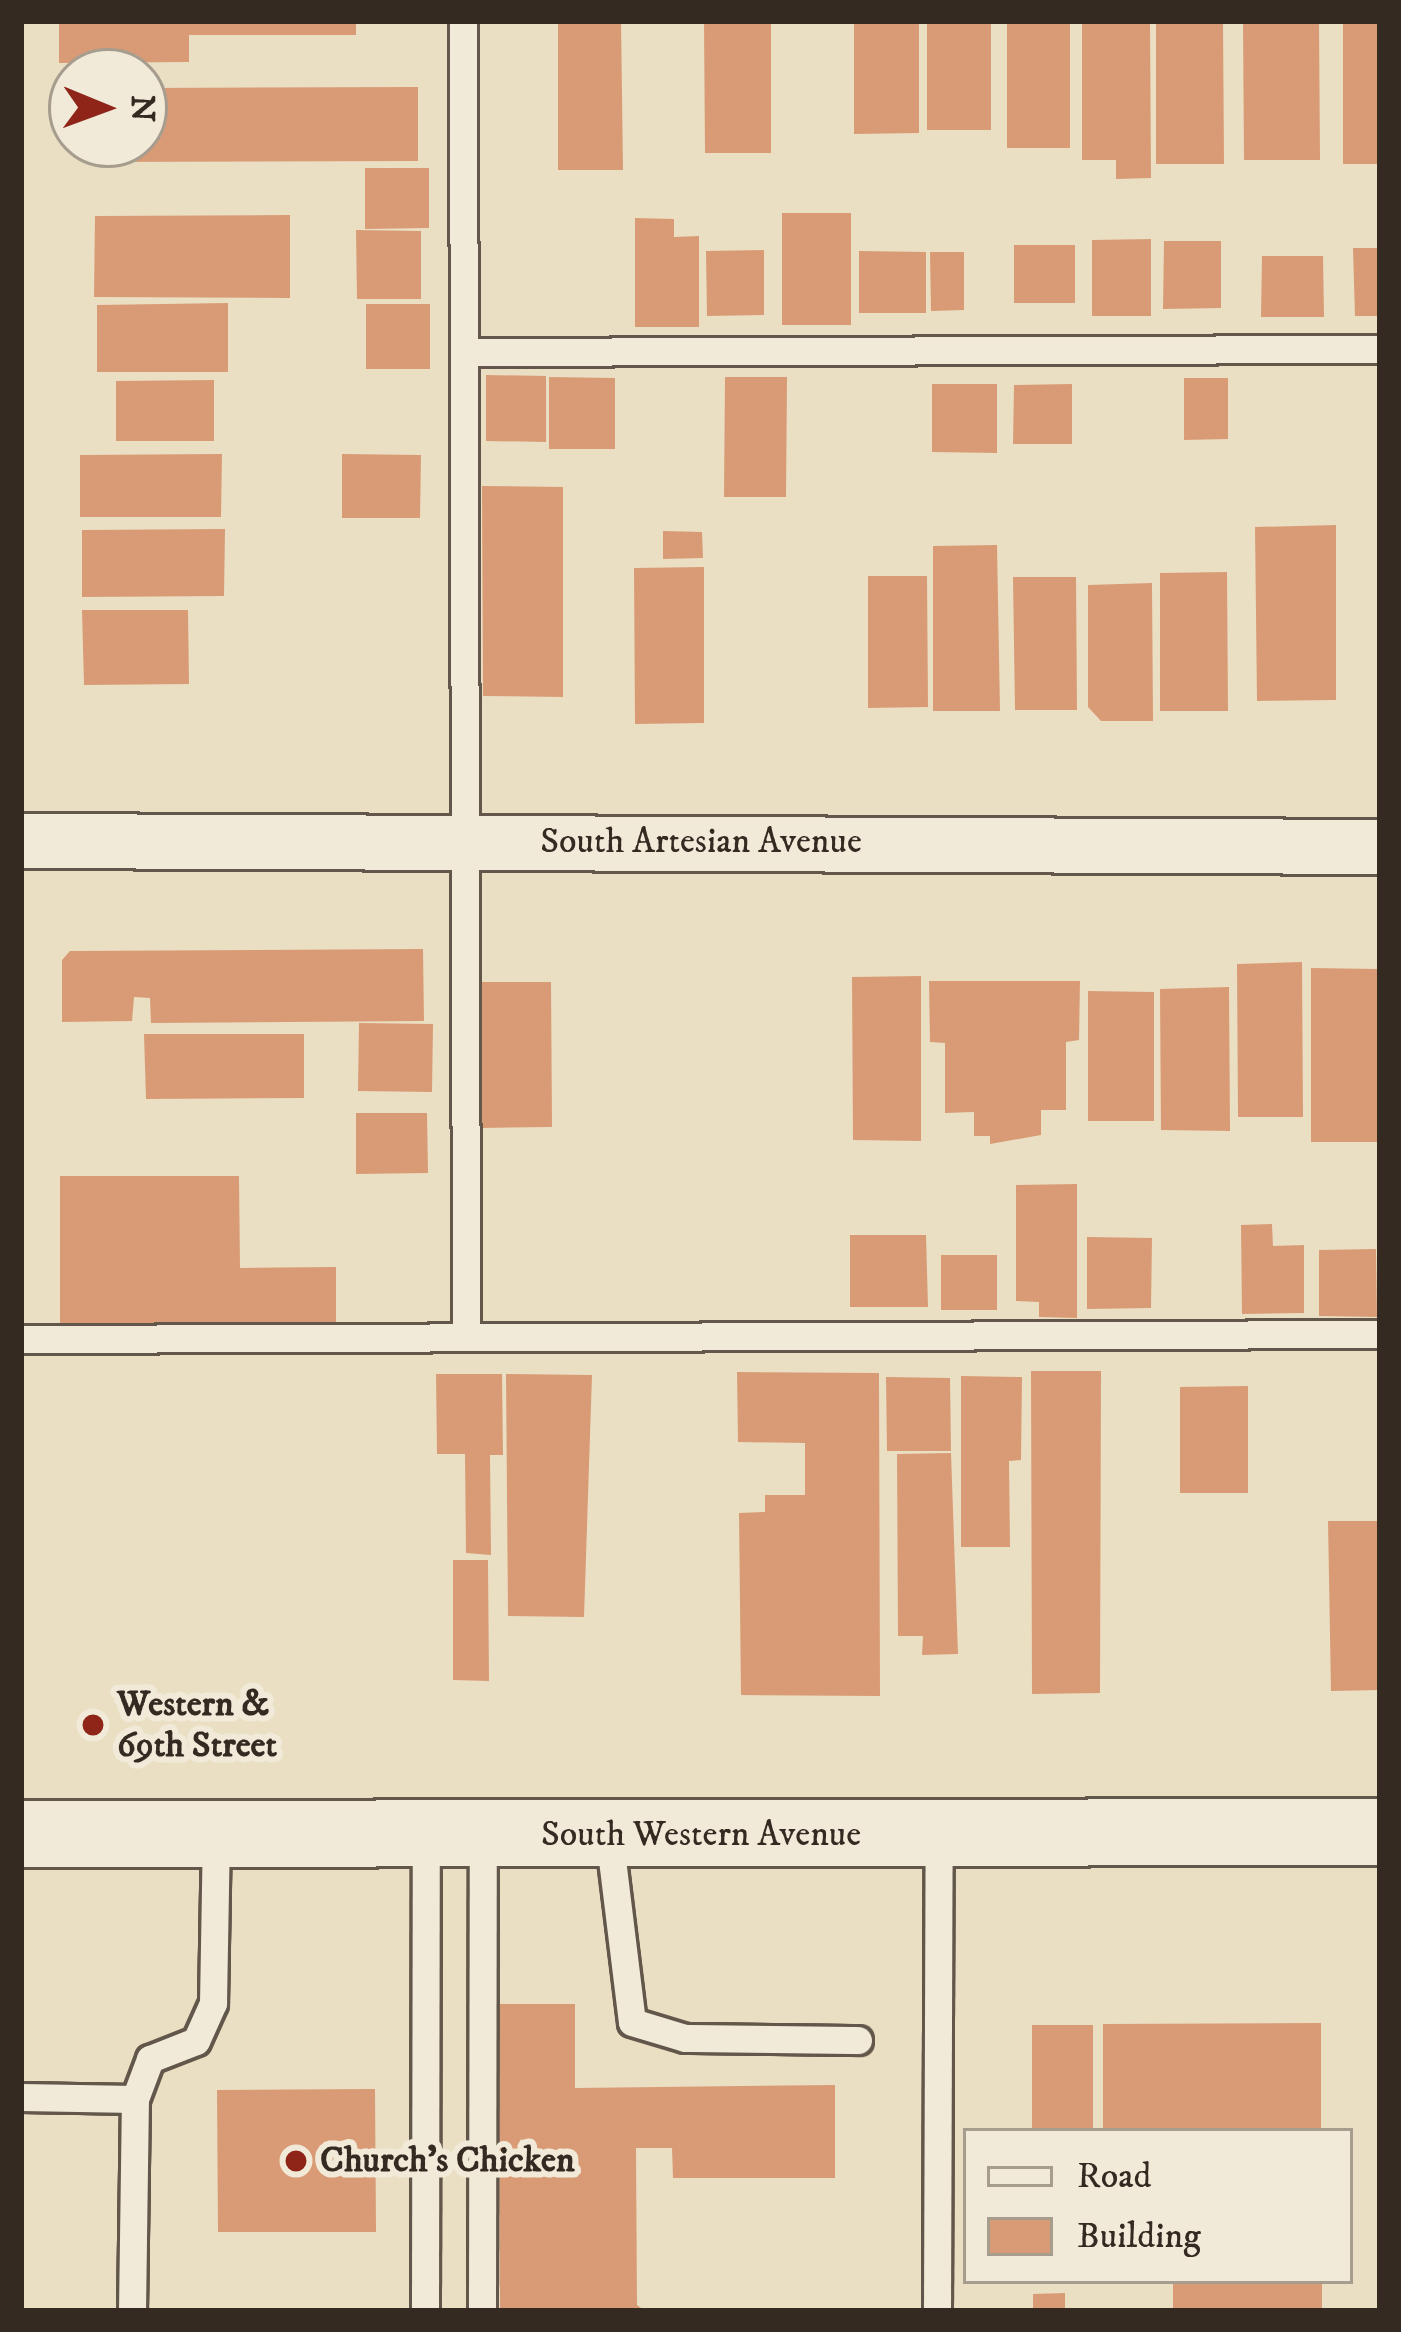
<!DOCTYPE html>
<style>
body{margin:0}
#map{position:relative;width:1401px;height:2332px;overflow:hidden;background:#eadfc3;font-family:"IM FELL DW Pica",serif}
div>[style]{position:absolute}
.building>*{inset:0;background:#d99b76}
.roads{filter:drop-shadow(3px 0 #62574a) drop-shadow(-3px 0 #62574a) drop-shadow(0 3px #62574a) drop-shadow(0 -3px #62574a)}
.service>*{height:27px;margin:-13.5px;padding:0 13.5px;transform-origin:13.5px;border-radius:13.5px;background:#f1ead8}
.minor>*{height:54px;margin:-27px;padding:0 27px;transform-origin:27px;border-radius:27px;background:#f1ead8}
.secondary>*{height:66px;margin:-33px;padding:0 33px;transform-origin:33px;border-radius:33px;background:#f1ead8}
.dots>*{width:33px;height:33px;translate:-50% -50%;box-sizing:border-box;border:6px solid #f1ead8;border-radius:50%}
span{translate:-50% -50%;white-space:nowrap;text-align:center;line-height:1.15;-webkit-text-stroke:12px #f1ead8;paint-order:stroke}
.street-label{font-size:36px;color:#352a21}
.poi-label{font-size:36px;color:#352a21;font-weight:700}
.left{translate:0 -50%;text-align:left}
.frame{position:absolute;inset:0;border:24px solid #352a21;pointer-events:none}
.legend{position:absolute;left:963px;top:2128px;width:390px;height:156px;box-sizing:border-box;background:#f1ead8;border:3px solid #a69d8f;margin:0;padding:15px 21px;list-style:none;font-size:36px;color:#352a21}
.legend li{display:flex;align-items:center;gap:24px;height:60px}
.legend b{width:60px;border:3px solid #a69d8f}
.north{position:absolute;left:48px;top:48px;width:120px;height:120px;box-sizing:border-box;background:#f1ead8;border:3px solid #a69d8f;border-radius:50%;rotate:91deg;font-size:33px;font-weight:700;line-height:48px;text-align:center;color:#352a21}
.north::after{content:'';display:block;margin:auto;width:42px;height:54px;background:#8f2418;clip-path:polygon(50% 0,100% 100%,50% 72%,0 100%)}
</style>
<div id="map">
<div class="building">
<i style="clip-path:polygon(59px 21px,356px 21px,356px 35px,189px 35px,189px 62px,59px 63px)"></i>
<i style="clip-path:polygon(558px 21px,621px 21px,623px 170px,558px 170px)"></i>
<i style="clip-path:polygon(704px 21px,771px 21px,771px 153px,705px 153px)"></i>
<i style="clip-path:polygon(854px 21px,919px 21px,919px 133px,854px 134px)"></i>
<i style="clip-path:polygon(927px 21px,991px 21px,991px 130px,927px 130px)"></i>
<i style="clip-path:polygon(1007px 21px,1070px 21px,1070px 148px,1007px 148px)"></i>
<i style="clip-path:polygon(1082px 21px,1150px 21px,1151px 178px,1116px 179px,1116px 160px,1082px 160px)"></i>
<i style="clip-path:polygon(1156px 21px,1223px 21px,1224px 164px,1156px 164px)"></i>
<i style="clip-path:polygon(1243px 21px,1319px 21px,1320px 160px,1244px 160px)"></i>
<i style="clip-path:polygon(1343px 21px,1380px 21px,1380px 164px,1343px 164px)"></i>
<i style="clip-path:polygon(418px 87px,418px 161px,95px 162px,95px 144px,144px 144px,144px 88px)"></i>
<i style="clip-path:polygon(365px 168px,429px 168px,429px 228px,365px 229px)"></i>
<i style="clip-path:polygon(782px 213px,851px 213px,851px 325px,782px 325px)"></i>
<i style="clip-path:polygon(290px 215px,290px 298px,94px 297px,95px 216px)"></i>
<i style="clip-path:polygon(635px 218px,674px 219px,674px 237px,699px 236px,699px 327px,635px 327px)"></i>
<i style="clip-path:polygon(356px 230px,421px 231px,421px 299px,357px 299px)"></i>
<i style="clip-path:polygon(1151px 239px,1151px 316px,1092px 316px,1092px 240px)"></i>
<i style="clip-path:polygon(1164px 241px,1221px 241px,1221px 308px,1163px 309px)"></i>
<i style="clip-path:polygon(1014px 245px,1075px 245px,1075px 303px,1014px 303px)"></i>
<i style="clip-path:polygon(1353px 248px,1380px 248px,1380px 316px,1355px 316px)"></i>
<i style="clip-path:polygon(764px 250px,764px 315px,707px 316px,706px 251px)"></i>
<i style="clip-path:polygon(859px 251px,926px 252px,926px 313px,859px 313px)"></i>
<i style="clip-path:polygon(930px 252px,964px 252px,964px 310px,931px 311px)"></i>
<i style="clip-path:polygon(1262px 256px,1323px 256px,1324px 317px,1261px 317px)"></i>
<i style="clip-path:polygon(228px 303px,228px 372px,97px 372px,97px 305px)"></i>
<i style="clip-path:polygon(366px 304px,430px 304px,430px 369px,366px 369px)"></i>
<i style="clip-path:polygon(486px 375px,546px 376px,546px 442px,486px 441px)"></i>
<i style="clip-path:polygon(549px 377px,615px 378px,615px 449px,549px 449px)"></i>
<i style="clip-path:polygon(725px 377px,787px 377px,786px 497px,724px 497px)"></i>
<i style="clip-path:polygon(1184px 378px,1228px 378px,1228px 439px,1184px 440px)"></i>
<i style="clip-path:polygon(214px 380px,214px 441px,116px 441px,116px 381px)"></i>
<i style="clip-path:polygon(932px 384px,997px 384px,997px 453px,932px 452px)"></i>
<i style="clip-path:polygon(1072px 384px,1072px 444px,1013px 444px,1014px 385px)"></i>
<i style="clip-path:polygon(222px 454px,221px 517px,80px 517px,80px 455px)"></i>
<i style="clip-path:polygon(342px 454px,421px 455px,420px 518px,342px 518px)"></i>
<i style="clip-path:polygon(482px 486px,563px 487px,563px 697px,483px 696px)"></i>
<i style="clip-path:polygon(1336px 525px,1336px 700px,1257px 701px,1255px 527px)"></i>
<i style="clip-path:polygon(225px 529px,224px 596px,82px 597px,82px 530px)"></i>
<i style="clip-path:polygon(663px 531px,702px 532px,703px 558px,663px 559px)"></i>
<i style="clip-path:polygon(997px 545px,1000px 711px,933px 711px,933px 546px)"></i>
<i style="clip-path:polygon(704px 567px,704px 723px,635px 724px,634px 568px)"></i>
<i style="clip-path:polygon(1227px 572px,1228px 711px,1160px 711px,1160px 573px)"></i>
<i style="clip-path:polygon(868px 576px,927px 576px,928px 707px,868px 708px)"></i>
<i style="clip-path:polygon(1013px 577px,1076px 577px,1077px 710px,1015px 710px)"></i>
<i style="clip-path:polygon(1152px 583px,1153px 721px,1101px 721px,1088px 707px,1088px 585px)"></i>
<i style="clip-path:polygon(82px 610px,188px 610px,189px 684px,84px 685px)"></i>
<i style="clip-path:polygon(423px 949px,424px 1021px,151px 1023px,150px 998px,134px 997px,132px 1021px,62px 1022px,62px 960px,70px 951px)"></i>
<i style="clip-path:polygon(1302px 962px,1303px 1117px,1238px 1117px,1237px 964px)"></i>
<i style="clip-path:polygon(1311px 968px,1377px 969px,1379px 1142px,1311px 1142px)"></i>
<i style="clip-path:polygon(921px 976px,921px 1141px,853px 1140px,852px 977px)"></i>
<i style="clip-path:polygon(929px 981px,1080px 981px,1079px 1040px,1066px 1042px,1066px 1110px,1041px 1110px,1041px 1135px,990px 1144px,990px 1136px,974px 1136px,974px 1112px,945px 1113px,945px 1043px,930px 1042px)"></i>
<i style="clip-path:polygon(480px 982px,551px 982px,552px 1127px,481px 1128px)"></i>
<i style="clip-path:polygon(1229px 987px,1230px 1131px,1161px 1130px,1160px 989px)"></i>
<i style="clip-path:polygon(1088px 991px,1154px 992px,1154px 1121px,1088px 1121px)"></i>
<i style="clip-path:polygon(359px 1023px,433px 1024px,432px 1092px,358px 1091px)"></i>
<i style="clip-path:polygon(144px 1034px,304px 1034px,304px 1098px,146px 1099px)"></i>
<i style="clip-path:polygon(356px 1113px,427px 1113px,428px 1173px,356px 1174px)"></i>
<i style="clip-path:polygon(60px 1176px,239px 1176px,240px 1268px,336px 1267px,336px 1325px,60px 1325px)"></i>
<i style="clip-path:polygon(1077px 1184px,1077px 1318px,1039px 1317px,1039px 1302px,1016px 1301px,1016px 1185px)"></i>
<i style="clip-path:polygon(1272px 1224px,1273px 1246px,1304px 1245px,1304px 1313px,1242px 1314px,1241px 1225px)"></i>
<i style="clip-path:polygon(850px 1235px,926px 1235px,928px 1307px,850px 1307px)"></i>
<i style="clip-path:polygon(1087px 1237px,1152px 1238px,1151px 1308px,1087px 1309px)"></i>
<i style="clip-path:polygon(1376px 1249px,1377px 1317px,1319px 1316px,1319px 1250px)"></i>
<i style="clip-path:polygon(941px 1255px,997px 1255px,997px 1310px,941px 1310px)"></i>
<i style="clip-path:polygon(1031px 1371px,1101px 1371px,1100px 1693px,1032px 1694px)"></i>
<i style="clip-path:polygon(737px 1372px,879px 1373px,880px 1696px,741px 1695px,739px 1513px,765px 1512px,765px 1495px,805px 1495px,805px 1443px,738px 1442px)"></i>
<i style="clip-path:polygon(436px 1374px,502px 1374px,503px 1455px,490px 1455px,491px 1555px,466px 1553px,465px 1454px,437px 1454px)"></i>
<i style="clip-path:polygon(506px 1374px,592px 1375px,584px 1617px,508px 1616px)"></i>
<i style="clip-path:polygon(961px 1376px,1022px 1377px,1021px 1460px,1009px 1461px,1010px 1547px,961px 1547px)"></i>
<i style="clip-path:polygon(886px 1377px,950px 1378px,951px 1451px,887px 1451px)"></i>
<i style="clip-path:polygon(1248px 1386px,1248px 1493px,1180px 1493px,1180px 1387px)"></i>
<i style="clip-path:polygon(951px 1453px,958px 1654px,922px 1655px,923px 1636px,898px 1636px,897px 1454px)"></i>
<i style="clip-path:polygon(1328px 1521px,1380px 1521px,1380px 1690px,1331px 1691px)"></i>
<i style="clip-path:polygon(453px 1560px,488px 1560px,489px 1681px,453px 1680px)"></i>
<i style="clip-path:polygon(499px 2004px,575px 2004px,575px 2088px,835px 2085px,835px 2178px,673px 2178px,672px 2148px,636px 2148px,637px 2305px,645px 2311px,500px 2309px)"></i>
<i style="clip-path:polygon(1321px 2023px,1321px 2131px,1103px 2131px,1103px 2024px)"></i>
<i style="clip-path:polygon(1032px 2025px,1093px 2025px,1093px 2131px,1032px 2131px)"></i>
<i style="clip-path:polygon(375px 2089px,376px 2232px,218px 2232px,217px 2090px)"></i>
<i style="clip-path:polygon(1173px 2281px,1322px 2281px,1322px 2311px,1173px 2311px)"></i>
<i style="clip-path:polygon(1065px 2293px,1065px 2311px,1033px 2311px,1033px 2294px)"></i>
</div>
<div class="roads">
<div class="service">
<i style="left:463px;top:21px;width:1316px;rotate:89.87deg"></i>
<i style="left:464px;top:352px;width:916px;rotate:-0.19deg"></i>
<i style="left:21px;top:1339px;width:1359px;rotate:-0.21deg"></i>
<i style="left:609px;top:1835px;width:188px;rotate:83deg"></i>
<i style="left:632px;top:2022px;width:55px;rotate:16.8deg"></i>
<i style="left:685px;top:2038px;width:173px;rotate:0.7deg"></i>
<i style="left:21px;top:2097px;width:114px;rotate:1deg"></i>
<i style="left:135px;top:2099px;width:43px;rotate:-69.4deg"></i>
<i style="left:150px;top:2059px;width:49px;rotate:-21.4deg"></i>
<i style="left:196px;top:2041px;width:42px;rotate:-65.9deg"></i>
<i style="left:213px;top:2003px;width:169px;rotate:-89deg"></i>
<i style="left:132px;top:2311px;width:212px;rotate:-89.2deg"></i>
<i style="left:425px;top:2311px;width:476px;rotate:-89.9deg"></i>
<i style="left:482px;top:2311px;width:476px;rotate:-89.9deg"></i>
<i style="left:937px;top:2311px;width:477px;rotate:-89.8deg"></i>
</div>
<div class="minor">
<i style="left:21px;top:841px;width:1359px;rotate:0.25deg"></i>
</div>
<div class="secondary">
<i style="left:21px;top:1834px;width:1359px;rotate:-0.08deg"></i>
</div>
</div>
<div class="dots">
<i style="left:93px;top:1725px;background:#8f2418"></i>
<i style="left:296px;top:2161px;background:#8f2418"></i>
</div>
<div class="street-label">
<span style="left:701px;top:842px">South Artesian Avenue</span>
<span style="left:701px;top:1835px">South Western Avenue</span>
</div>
<div class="poi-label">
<span class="left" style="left:117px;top:1725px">Western &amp;<br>69th Street</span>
<span class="left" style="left:320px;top:2161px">Church's Chicken</span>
</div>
<div class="frame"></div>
<ul class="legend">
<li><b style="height:15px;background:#f1ead8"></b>Road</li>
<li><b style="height:33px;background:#d99b76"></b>Building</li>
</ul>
<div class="north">N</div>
</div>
